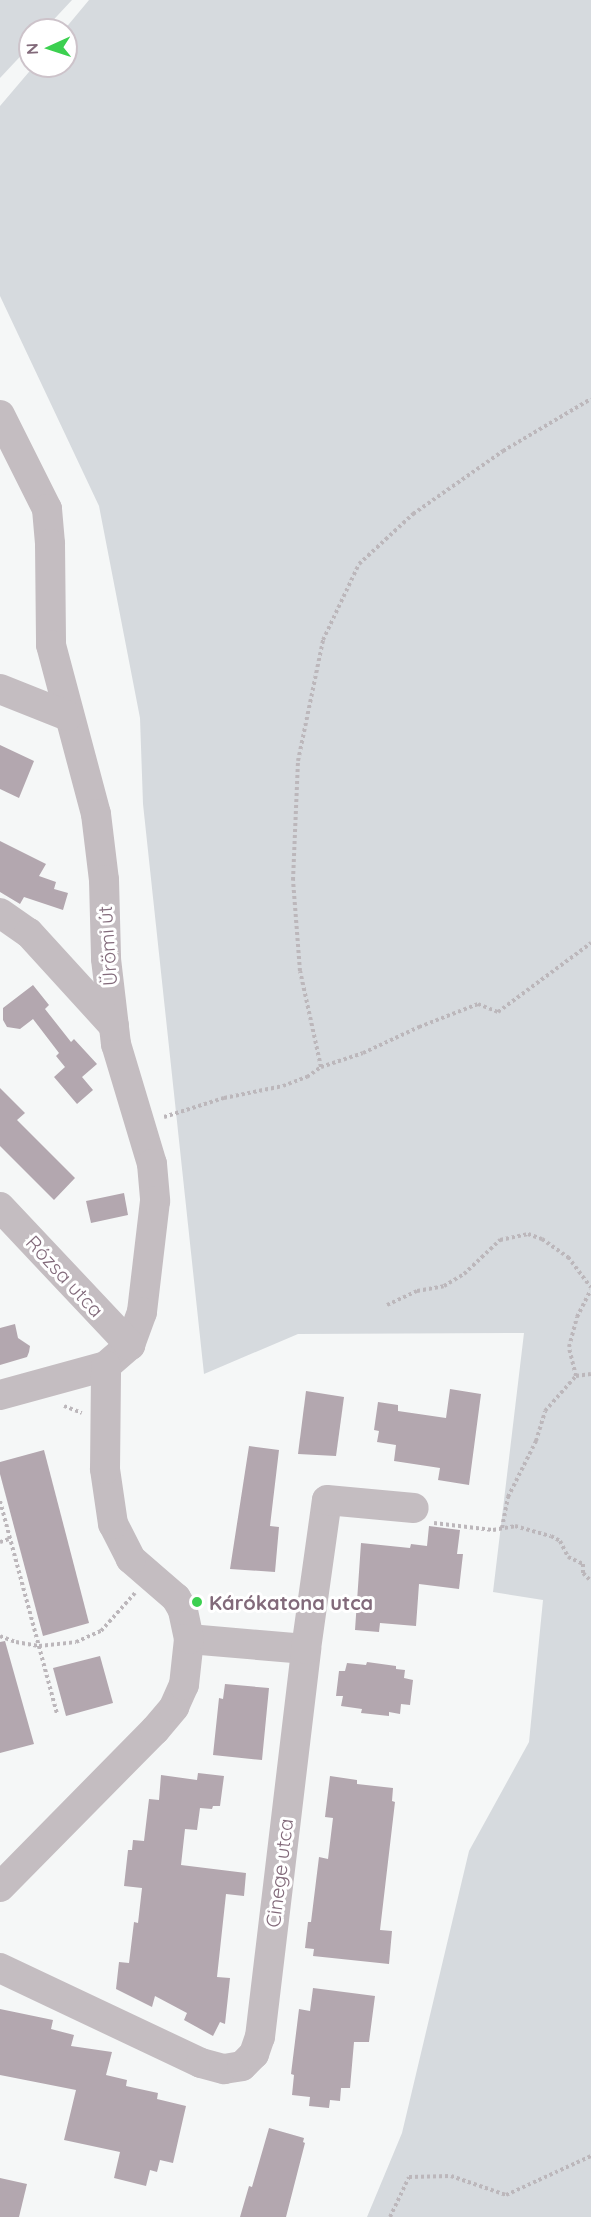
<!DOCTYPE html>
<meta charset="utf-8">
<style>
body{margin:0}
#map{position:relative;width:591px;height:2217px;overflow:hidden;background:#f5f7f7;font-family:Quicksand,sans-serif}
div>[style]{position:absolute}
.green>*{inset:0;background:#d6dade}
.building>*{inset:0;background:#b3a7af}
.path>*{height:4px;margin-top:-2px;transform-origin:0;background:repeating-linear-gradient(90deg,#bcb7bb 0 3px,transparent 0 6px)}
.minor>*{height:30px;margin:-15px;padding:0 15px;transform-origin:15px;border-radius:15px;background:#c4bdc1}
.dots>*{width:16px;height:16px;translate:-50% -50%;box-sizing:border-box;border:3px solid #fff;border-radius:50%}
span{translate:-50% -50%;white-space:nowrap;text-align:center;line-height:1.15;-webkit-text-stroke:6px #fff;paint-order:stroke}
.street-label{font-size:20px;color:#826a7a}
.poi-label{font-size:20px;color:#826a7a;font-weight:700}
.left{translate:0 -50%;text-align:left}
.north{position:absolute;left:18px;top:18px;width:60px;height:60px;box-sizing:border-box;background:#fff;border:2px solid #cdc3ca;border-radius:50%;rotate:267deg;font-size:16px;font-weight:700;line-height:24px;text-align:center;color:#826a7a}
.north::after{content:'';display:block;margin:auto;width:21px;height:27px;background:#3cd050;clip-path:polygon(50% 0,100% 100%,50% 72%,0 100%)}
</style>
<div id="map">
<div class="green">
<i style="clip-path:polygon(0 0,72px 0,44px 30px,30px 30px,30px 46px,0 78px)"></i>
<i style="clip-path:polygon(89px 0,591px 0,591px 2217px,367px 2217px,402px 2133px,469px 1851px,529px 1742px,543px 1600px,493px 1592px,524px 1333px,298px 1334px,204px 1374px,143px 804px,140px 718px,99px 506px,0 296px,0 106px,34px 66px,66px 66px,64px 30px)"></i>
</div>
<div class="building">
<i style="clip-path:polygon(0 745px,34px 761px,19px 798px,0 789px)"></i>
<i style="clip-path:polygon(0 841px,46px 864px,39px 876px,56px 882px,54px 889px,68px 893px,63px 910px,24px 897px,20px 904px,0 892px)"></i>
<i style="clip-path:polygon(33px 985px,49px 1005px,45px 1009px,71px 1042px,74px 1039px,97px 1064px,82px 1077px,93px 1090px,77px 1104px,54px 1077px,65px 1067px,56px 1056px,59px 1053px,33px 1019px,20px 1029px,7px 1027px,3px 1020px,3px 1008px)"></i>
<i style="clip-path:polygon(0 1088px,25px 1113px,17px 1120px,75px 1178px,54px 1200px,0 1146px)"></i>
<i style="clip-path:polygon(124px 1193px,128px 1215px,91px 1223px,86px 1201px)"></i>
<i style="clip-path:polygon(15px 1324px,18px 1338px,30px 1346px,29px 1352px,27px 1357px,0 1365px,0 1328px)"></i>
<i style="clip-path:polygon(450px 1389px,481px 1394px,469px 1485px,438px 1480px,440px 1468px,394px 1461px,396px 1445px,377px 1442px,379px 1431px,374px 1430px,378px 1402px,398px 1405px,398px 1411px,446px 1418px)"></i>
<i style="clip-path:polygon(306px 1391px,344px 1397px,336px 1456px,298px 1454px)"></i>
<i style="clip-path:polygon(249px 1446px,279px 1450px,270px 1526px,279px 1527px,275px 1572px,230px 1569px)"></i>
<i style="clip-path:polygon(44px 1450px,89px 1623px,43px 1636px,0 1474px,0 1462px)"></i>
<i style="clip-path:polygon(429px 1526px,460px 1530px,457px 1554px,463px 1554px,459px 1589px,419px 1584px,416px 1626px,380px 1623px,379px 1632px,355px 1630px,361px 1543px,410px 1548px,411px 1544px,427px 1546px)"></i>
<i style="clip-path:polygon(5px 1641px,34px 1744px,0 1753px,0 1642px)"></i>
<i style="clip-path:polygon(100px 1656px,113px 1703px,66px 1716px,53px 1668px)"></i>
<i style="clip-path:polygon(367px 1662px,396px 1666px,396px 1669px,405px 1670px,404px 1678px,413px 1680px,410px 1705px,401px 1704px,400px 1714px,389px 1712px,389px 1716px,361px 1713px,362px 1709px,341px 1706px,343px 1696px,336px 1696px,339px 1671px,345px 1671px,347px 1663px,366px 1665px)"></i>
<i style="clip-path:polygon(225px 1684px,269px 1688px,262px 1760px,213px 1755px,219px 1698px,223px 1699px)"></i>
<i style="clip-path:polygon(198px 1773px,224px 1776px,220px 1806px,213px 1806px,212px 1809px,200px 1808px,197px 1830px,185px 1829px,181px 1865px,246px 1873px,244px 1896px,226px 1894px,217px 1977px,230px 1978px,225px 2024px,220px 2022px,213px 2036px,184px 2020px,187px 2013px,155px 1996px,152px 2007px,116px 1989px,119px 1962px,129px 1963px,134px 1922px,138px 1923px,142px 1888px,124px 1886px,128px 1850px,132px 1850px,133px 1840px,144px 1841px,149px 1799px,159px 1800px,161px 1775px,197px 1780px)"></i>
<i style="clip-path:polygon(330px 1776px,357px 1780px,357px 1784px,393px 1788px,392px 1801px,395px 1802px,380px 1930px,392px 1931px,389px 1964px,313px 1956px,314px 1949px,305px 1948px,308px 1922px,311px 1922px,319px 1857px,328px 1859px,333px 1818px,325px 1817px)"></i>
<i style="clip-path:polygon(313px 1988px,375px 1996px,369px 2042px,354px 2042px,350px 2088px,341px 2088px,340px 2101px,330px 2100px,329px 2108px,309px 2106px,310px 2097px,292px 2095px,294px 2075px,291px 2074px,299px 2009px,310px 2011px)"></i>
<i style="clip-path:polygon(0 2009px,53px 2020px,51px 2029px,74px 2035px,71px 2046px,112px 2052px,106px 2075px,127px 2080px,126px 2086px,158px 2093px,157px 2099px,186px 2106px,173px 2163px,160px 2160px,157px 2172px,150px 2170px,146px 2186px,114px 2178px,120px 2152px,64px 2140px,76px 2090px,0 2075px)"></i>
<i style="clip-path:polygon(269px 2128px,304px 2138px,303px 2142px,305px 2143px,286px 2217px,240px 2217px,249px 2186px,252px 2187px)"></i>
<i style="clip-path:polygon(0 2178px,27px 2184px,19px 2217px,0 2217px)"></i>
</div>
<div class="path">
<i style="left:321px;top:1067px;width:98px;rotate:-102.3deg"></i>
<i style="left:300px;top:971px;width:91px;rotate:-94.4deg"></i>
<i style="left:293px;top:880px;width:119px;rotate:-87.6deg"></i>
<i style="left:298px;top:761px;width:124px;rotate:-78.3deg"></i>
<i style="left:323px;top:640px;width:84px;rotate:-64.7deg"></i>
<i style="left:359px;top:564px;width:74px;rotate:-42.8deg"></i>
<i style="left:413px;top:514px;width:110px;rotate:-35deg"></i>
<i style="left:503px;top:451px;width:102px;rotate:-30.6deg"></i>
<i style="left:164px;top:1117px;width:63px;rotate:-17.6deg"></i>
<i style="left:224px;top:1098px;width:60px;rotate:-11.5deg"></i>
<i style="left:283px;top:1086px;width:26px;rotate:-21deg"></i>
<i style="left:307px;top:1077px;width:17px;rotate:-36deg"></i>
<i style="left:321px;top:1067px;width:44px;rotate:-18.4deg"></i>
<i style="left:363px;top:1053px;width:62px;rotate:-24.9deg"></i>
<i style="left:419px;top:1027px;width:63px;rotate:-21.3deg"></i>
<i style="left:478px;top:1004px;width:22px;rotate:22deg"></i>
<i style="left:498px;top:1012px;width:116px;rotate:-36.6deg"></i>
<i style="left:387px;top:1305px;width:33px;rotate:-25deg"></i>
<i style="left:417px;top:1291px;width:27px;rotate:-10deg"></i>
<i style="left:444px;top:1286px;width:23px;rotate:-31deg"></i>
<i style="left:464px;top:1274px;width:50px;rotate:-43.4deg"></i>
<i style="left:500px;top:1240px;width:29px;rotate:-12deg"></i>
<i style="left:528px;top:1234px;width:15px;rotate:20deg"></i>
<i style="left:542px;top:1239px;width:32px;rotate:35deg"></i>
<i style="left:568px;top:1257px;width:38px;rotate:53deg"></i>
<i style="left:576px;top:1376px;width:30px;rotate:-104deg"></i>
<i style="left:569px;top:1347px;width:31px;rotate:-75deg"></i>
<i style="left:577px;top:1317px;width:30px;rotate:-63deg"></i>
<i style="left:64px;top:1406px;width:19px;rotate:21deg"></i>
<i style="left:0;top:1501px;width:220px;rotate:75deg"></i>
<i style="left:434px;top:1523px;width:59px;rotate:6.8deg"></i>
<i style="left:493px;top:1530px;width:22px;rotate:-10deg"></i>
<i style="left:515px;top:1526px;width:37px;rotate:16deg"></i>
<i style="left:551px;top:1536px;width:10px;rotate:29deg"></i>
<i style="left:560px;top:1541px;width:18px;rotate:63deg"></i>
<i style="left:568px;top:1557px;width:17px;rotate:25deg"></i>
<i style="left:583px;top:1564px;width:9px;rotate:90deg"></i>
<i style="left:583px;top:1573px;width:11px;rotate:45deg"></i>
<i style="left:502px;top:1528px;width:32px;rotate:-79deg"></i>
<i style="left:508px;top:1497px;width:63px;rotate:-63.4deg"></i>
<i style="left:536px;top:1441px;width:31px;rotate:-73deg"></i>
<i style="left:545px;top:1411px;width:47px;rotate:-48.5deg"></i>
<i style="left:576px;top:1376px;width:15px;rotate:-8deg"></i>
<i style="left:0;top:1542px;width:9px;rotate:-18deg"></i>
<i style="left:0;top:1636px;width:17px;rotate:21deg"></i>
<i style="left:16px;top:1642px;width:23px;rotate:10deg"></i>
<i style="left:39px;top:1646px;width:37px;rotate:-6deg"></i>
<i style="left:76px;top:1642px;width:27px;rotate:-24deg"></i>
<i style="left:101px;top:1631px;width:51px;rotate:-48.2deg"></i>
<i style="left:390px;top:2217px;width:44px;rotate:-64.6deg"></i>
<i style="left:409px;top:2177px;width:42px;rotate:-1.4deg"></i>
<i style="left:451px;top:2176px;width:58px;rotate:19.1deg"></i>
<i style="left:506px;top:2195px;width:94px;rotate:-24.6deg"></i>
</div>
<div class="minor">
<i style="left:0;top:415px;width:105px;rotate:63.4deg"></i>
<i style="left:47px;top:509px;width:35px;rotate:85deg"></i>
<i style="left:50px;top:544px;width:101px;rotate:89.4deg"></i>
<i style="left:51px;top:645px;width:175px;rotate:75.1deg"></i>
<i style="left:96px;top:814px;width:66px;rotate:83.1deg"></i>
<i style="left:104px;top:880px;width:79px;rotate:88.5deg"></i>
<i style="left:106px;top:959px;width:86px;rotate:83.3deg"></i>
<i style="left:116px;top:1044px;width:125px;rotate:73.3deg"></i>
<i style="left:152px;top:1164px;width:37px;rotate:85deg"></i>
<i style="left:155px;top:1201px;width:112px;rotate:96.7deg"></i>
<i style="left:142px;top:1312px;width:35px;rotate:110deg"></i>
<i style="left:130px;top:1345px;width:32px;rotate:139deg"></i>
<i style="left:106px;top:1366px;width:110px;rotate:164.7deg"></i>
<i style="left:0;top:689px;width:73px;rotate:21.7deg"></i>
<i style="left:0;top:913px;width:35px;rotate:35deg"></i>
<i style="left:29px;top:933px;width:126px;rotate:47.6deg"></i>
<i style="left:0;top:1207px;width:190px;rotate:46.7deg"></i>
<i style="left:189px;top:1639px;width:117px;rotate:4.9deg"></i>
<i style="left:0;top:1887px;width:221px;rotate:-45.4deg"></i>
<i style="left:155px;top:1730px;width:30px;rotate:-50deg"></i>
<i style="left:174px;top:1707px;width:24px;rotate:-66deg"></i>
<i style="left:184px;top:1685px;width:46px;rotate:-83.8deg"></i>
<i style="left:189px;top:1639px;width:30px;rotate:-102deg"></i>
<i style="left:183px;top:1610px;width:14px;rotate:-120deg"></i>
<i style="left:176px;top:1598px;width:60px;rotate:-139.1deg"></i>
<i style="left:131px;top:1559px;width:39px;rotate:-117deg"></i>
<i style="left:113px;top:1524px;width:56px;rotate:-98.3deg"></i>
<i style="left:105px;top:1469px;width:103px;rotate:-89.4deg"></i>
<i style="left:0;top:1968px;width:222px;rotate:25.3deg"></i>
<i style="left:201px;top:2063px;width:24px;rotate:15deg"></i>
<i style="left:224px;top:2069px;width:18px;rotate:-9deg"></i>
<i style="left:242px;top:2066px;width:17px;rotate:-45deg"></i>
<i style="left:254px;top:2054px;width:18px;rotate:-71deg"></i>
<i style="left:260px;top:2037px;width:391px;rotate:-83.2deg"></i>
<i style="left:306px;top:1649px;width:150px;rotate:-82deg"></i>
<i style="left:327px;top:1500px;width:87px;rotate:5.3deg"></i>
</div>
<div class="dots">
<i style="left:197px;top:1602px;background:#3cd050"></i>
</div>
<div class="street-label">
<span style="left:107px;top:946px;rotate:-94deg">Ürömi út</span>
<span style="left:65px;top:1276px;rotate:47deg">Rózsa utca</span>
<span style="left:279px;top:1873px;rotate:-83deg">Cinege utca</span>
</div>
<div class="poi-label">
<span class="left" style="left:209px;top:1602px">Kárókatona utca</span>
</div>
<div class="north">N</div>
</div>
